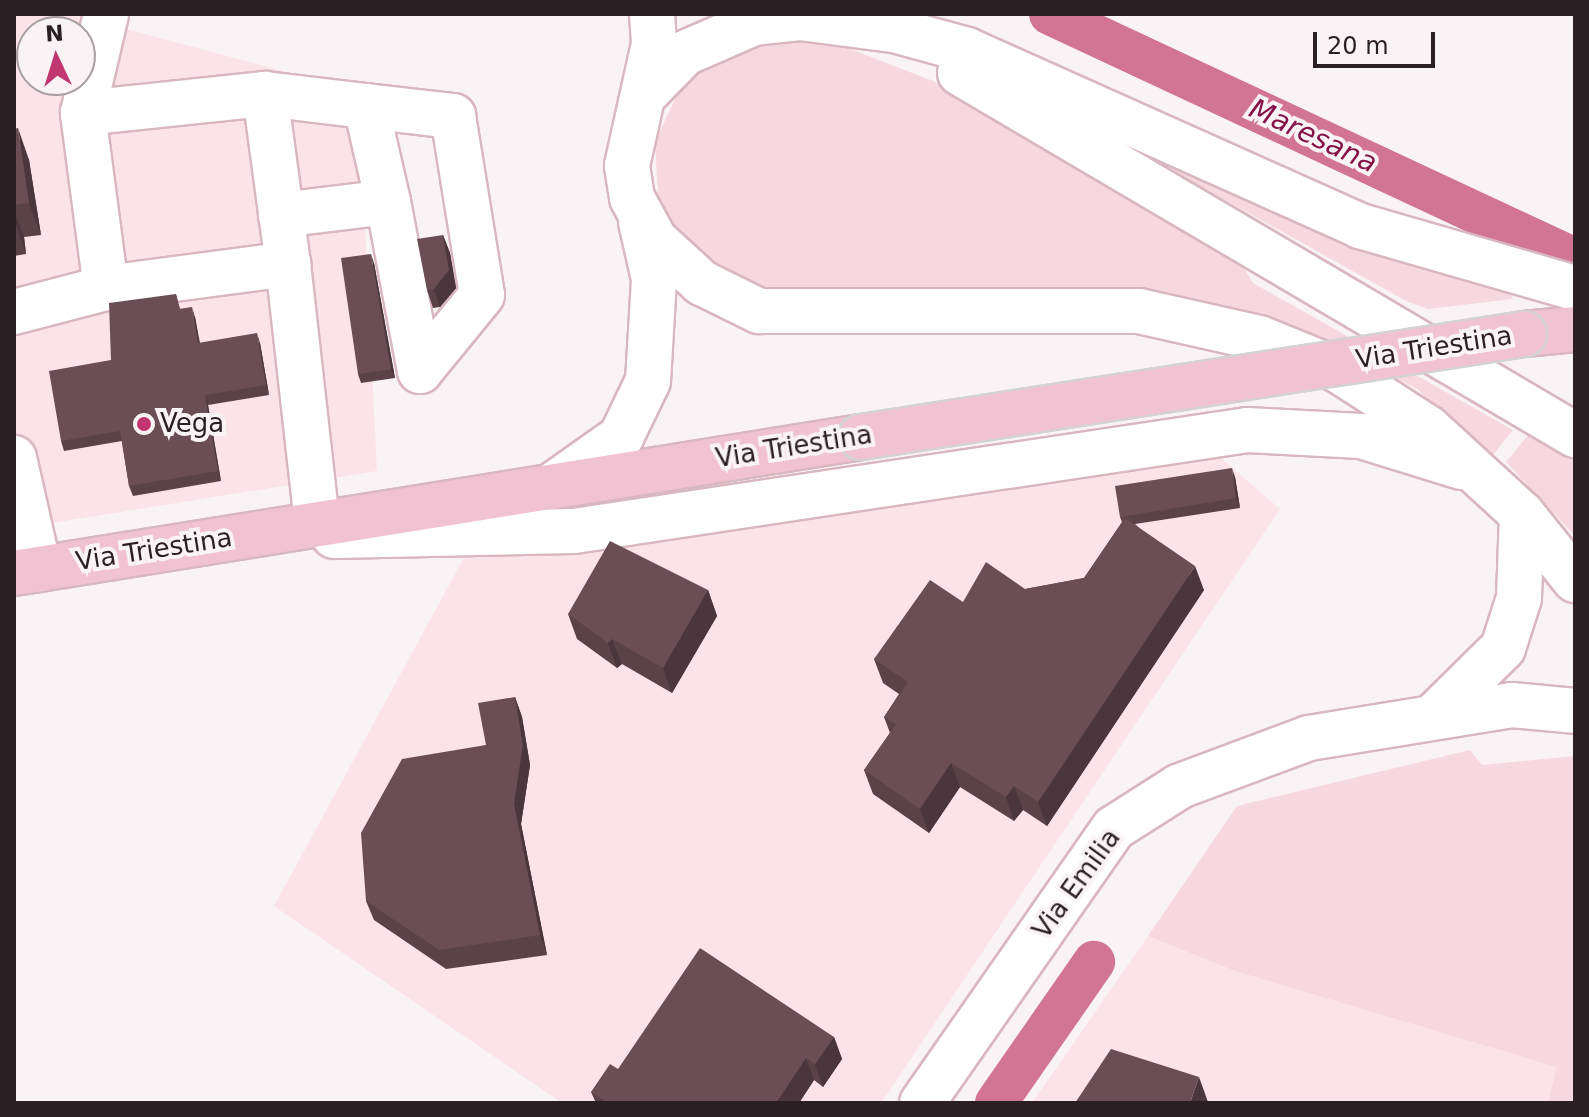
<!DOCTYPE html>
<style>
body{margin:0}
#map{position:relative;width:1589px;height:1117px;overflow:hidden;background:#faf3f5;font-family:"DejaVu Sans",sans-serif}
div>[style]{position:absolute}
.built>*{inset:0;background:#fce2e9}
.green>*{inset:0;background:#f7d7e0}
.canal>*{height:42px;margin:-21px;padding:0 21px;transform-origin:21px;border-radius:21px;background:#d27494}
.roads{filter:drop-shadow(2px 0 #d9b7c0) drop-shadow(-2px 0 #d9b7c0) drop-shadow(0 2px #d9b7c0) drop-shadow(0 -2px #d9b7c0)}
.minor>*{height:44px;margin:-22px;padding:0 22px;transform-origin:22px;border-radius:22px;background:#fff}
.major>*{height:44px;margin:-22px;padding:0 22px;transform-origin:22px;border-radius:22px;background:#f1c2d1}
.bridges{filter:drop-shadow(2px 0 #d5d2d3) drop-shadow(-2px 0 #d5d2d3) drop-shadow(0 2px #d5d2d3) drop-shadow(0 -2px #d5d2d3)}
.major-bridge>*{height:44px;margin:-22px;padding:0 22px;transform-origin:22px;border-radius:22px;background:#f1c2d1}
.wall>*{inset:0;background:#5b4249}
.shaded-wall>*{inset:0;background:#4a363c}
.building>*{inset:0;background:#6a4d55}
.dots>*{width:22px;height:22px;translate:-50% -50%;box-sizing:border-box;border:4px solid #faf3f5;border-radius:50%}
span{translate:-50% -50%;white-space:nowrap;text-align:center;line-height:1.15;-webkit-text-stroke:8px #faf3f5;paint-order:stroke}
.street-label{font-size:26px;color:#2c1f23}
.poi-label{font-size:26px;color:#2c1f23}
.left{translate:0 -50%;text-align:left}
.water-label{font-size:28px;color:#841247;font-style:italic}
.frame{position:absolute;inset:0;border:16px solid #2c1f23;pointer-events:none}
.north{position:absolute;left:16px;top:16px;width:80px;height:80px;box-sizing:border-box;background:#faf3f5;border:2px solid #a89ea1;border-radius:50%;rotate:356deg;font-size:22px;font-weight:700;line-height:32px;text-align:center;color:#2c1f23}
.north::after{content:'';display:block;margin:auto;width:28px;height:36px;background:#c03670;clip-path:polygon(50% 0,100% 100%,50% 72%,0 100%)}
.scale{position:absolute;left:1313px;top:32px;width:122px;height:36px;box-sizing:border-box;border:4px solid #2c1f23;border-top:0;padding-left:10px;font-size:24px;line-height:28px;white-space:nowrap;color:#2c1f23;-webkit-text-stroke:6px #faf3f5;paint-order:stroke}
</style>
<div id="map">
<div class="built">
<i style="clip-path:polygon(evenodd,14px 14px,70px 14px,302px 76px,361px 146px,377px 471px,14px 529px,14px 14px,32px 32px,80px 32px,80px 80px,32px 80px,32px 32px)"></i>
<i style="clip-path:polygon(1185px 427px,1280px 509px,881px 1103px,562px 1103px,274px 906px,472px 543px)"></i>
<i style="clip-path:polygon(1148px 936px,1235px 971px,1558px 1067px,1548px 1103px,1032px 1103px)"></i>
</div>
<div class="green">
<i style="clip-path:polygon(775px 36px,832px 42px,933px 81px,1243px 267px,1253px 283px,1513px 430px,1492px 456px,1417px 389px,1321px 338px,1231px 308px,1188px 301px,759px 297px,672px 236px,658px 195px,655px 142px,686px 75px)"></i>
<i style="clip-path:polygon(1148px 157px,1366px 245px,1510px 293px,1513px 299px,1428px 309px,1408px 302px)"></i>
<i style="clip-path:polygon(1530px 433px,1575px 461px,1575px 536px,1506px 462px)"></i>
<i style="clip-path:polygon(1470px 750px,1482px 765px,1575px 756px,1575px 1103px,1548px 1103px,1557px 1067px,1235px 971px,1148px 936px,1237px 806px)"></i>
</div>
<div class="canal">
<i style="left:1050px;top:14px;width:579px;rotate:25.02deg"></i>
<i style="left:996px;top:1103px;width:172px;rotate:-55.2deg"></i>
</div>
<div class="roads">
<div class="minor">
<i style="left:652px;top:14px;width:30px;rotate:86deg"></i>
<i style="left:654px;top:44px;width:125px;rotate:102.5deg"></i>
<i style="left:627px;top:166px;width:32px;rotate:81deg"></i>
<i style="left:632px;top:198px;width:48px;rotate:61.3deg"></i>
<i style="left:655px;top:240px;width:64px;rotate:42.5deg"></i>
<i style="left:702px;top:283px;width:64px;rotate:26.2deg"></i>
<i style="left:759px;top:311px;width:380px"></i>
<i style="left:1139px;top:311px;width:123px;rotate:12.7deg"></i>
<i style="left:1259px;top:338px;width:85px;rotate:22.1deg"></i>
<i style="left:1338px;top:370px;width:107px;rotate:32.8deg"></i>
<i style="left:1428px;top:428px;width:127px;rotate:42.5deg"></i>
<i style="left:1522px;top:514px;width:85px;rotate:51.2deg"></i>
<i style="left:960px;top:73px;width:714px;rotate:30.48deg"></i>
<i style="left:265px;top:94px;width:102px;rotate:6.8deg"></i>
<i style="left:366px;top:106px;width:98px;rotate:77.1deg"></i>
<i style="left:388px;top:202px;width:108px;rotate:173.1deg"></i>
<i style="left:645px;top:94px;width:57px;rotate:-45.7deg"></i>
<i style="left:685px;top:53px;width:75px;rotate:-23.5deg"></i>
<i style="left:754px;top:23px;width:46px;rotate:-6.2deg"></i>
<i style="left:800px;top:18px;width:95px;rotate:7.3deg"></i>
<i style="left:894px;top:30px;width:76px;rotate:15.3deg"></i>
<i style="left:967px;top:50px;width:431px;rotate:24.1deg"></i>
<i style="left:1360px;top:226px;width:224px;rotate:16.1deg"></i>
<i style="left:366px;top:106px;width:88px;rotate:6.6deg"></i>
<i style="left:453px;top:116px;width:181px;rotate:80.8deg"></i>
<i style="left:482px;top:295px;width:98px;rotate:129.2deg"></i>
<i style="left:420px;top:371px;width:172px;rotate:-100.7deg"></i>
<i style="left:83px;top:113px;width:183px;rotate:-6deg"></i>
<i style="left:265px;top:94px;width:172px;rotate:82.3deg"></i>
<i style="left:106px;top:288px;width:184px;rotate:-7.5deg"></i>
<i style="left:288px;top:264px;width:262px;rotate:83.6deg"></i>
<i style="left:14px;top:312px;width:95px;rotate:-14.6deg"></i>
<i style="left:106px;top:288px;width:177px;rotate:-97.5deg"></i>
<i style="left:83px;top:113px;width:102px;rotate:-76.9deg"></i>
<i style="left:14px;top:458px;width:114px;rotate:77.3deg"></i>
<i style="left:556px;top:483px;width:80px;rotate:-35.3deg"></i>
<i style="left:621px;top:437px;width:62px;rotate:-64.3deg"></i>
<i style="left:648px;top:381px;width:102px;rotate:-86.6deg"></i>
<i style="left:654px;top:279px;width:58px;rotate:-102.8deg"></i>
<i style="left:334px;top:536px;width:240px;rotate:-1.2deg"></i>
<i style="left:574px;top:531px;width:681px;rotate:-8.53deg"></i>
<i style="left:1247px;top:430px;width:114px;rotate:3deg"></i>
<i style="left:1361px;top:436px;width:105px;rotate:17.2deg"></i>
<i style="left:1436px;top:714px;width:94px;rotate:-44.6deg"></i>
<i style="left:1503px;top:648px;width:52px;rotate:-72.3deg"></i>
<i style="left:1519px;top:598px;width:84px;rotate:-88deg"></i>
<i style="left:922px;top:1103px;width:335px;rotate:-55.1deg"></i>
<i style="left:1114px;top:828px;width:78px;rotate:-32.5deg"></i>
<i style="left:1180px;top:786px;width:138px;rotate:-20.4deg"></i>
<i style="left:1309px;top:738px;width:206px;rotate:-9.2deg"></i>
<i style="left:1512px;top:705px;width:63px;rotate:5.4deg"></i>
</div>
<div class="major">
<i style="left:1524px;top:334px;width:51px;rotate:-5.6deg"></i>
<i style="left:14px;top:573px;width:858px;rotate:-9.12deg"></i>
</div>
</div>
<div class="bridges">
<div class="major-bridge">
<i style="left:861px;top:437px;width:671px;rotate:-8.83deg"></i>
</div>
</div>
<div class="wall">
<i style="clip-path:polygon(14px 129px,29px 160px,41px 235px,24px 237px,26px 254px,14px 256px)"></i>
<i style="clip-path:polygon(443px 235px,450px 253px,456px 288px,440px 307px,433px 308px,427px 290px)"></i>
<i style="clip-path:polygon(374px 263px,395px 378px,361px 383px,358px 374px)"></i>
<i style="clip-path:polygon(176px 294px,180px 309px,195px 317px,200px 343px,260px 343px,269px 395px,208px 405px,221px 481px,133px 496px,129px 486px,122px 441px,64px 451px,61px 441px,111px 360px)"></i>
<i style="clip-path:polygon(1235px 477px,1240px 508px,1135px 524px,1204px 590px,1047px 826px,1023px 810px,1014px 821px,960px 787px,929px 833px,873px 794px,864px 770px,890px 733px,884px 717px,899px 694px,883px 683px,874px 659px,963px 602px,1025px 589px,1084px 578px,1122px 522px,1120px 517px)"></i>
<i style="clip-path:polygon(708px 590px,717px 616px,672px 693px,622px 664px,617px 668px,577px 639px,568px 614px)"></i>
<i style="clip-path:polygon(515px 697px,522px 717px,530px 765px,521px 824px,547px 955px,446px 969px,374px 920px,366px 901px,486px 745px)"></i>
<i style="clip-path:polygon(834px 1037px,842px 1059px,823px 1087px,814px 1080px,799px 1103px,596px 1103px,591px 1092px,618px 1069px)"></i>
</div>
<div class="shaded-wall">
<i style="clip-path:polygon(18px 128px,29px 160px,41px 235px,29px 203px)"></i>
<i style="clip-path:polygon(14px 211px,24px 237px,26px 254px,15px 222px)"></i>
<i style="clip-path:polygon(443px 235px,450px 253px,456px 288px,440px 307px,434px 289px)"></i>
<i style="clip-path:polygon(371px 254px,374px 263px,395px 378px,391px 369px)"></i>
<i style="clip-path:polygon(192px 307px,195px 317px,201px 353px,198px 343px)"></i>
<i style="clip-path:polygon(257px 333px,260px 343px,269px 395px,266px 385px)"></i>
<i style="clip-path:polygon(205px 395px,208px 405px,221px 481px,218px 471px)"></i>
<i style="clip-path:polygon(1232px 468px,1235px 477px,1240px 508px,1236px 498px)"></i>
<i style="clip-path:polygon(1195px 566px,1204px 590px,1047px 826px,1038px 802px)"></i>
<i style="clip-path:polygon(708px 590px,717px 616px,672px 693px,663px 668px)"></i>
<i style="clip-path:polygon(612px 639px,622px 664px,617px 668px,608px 643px)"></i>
<i style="clip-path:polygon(515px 697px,522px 717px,530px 765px,521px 824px,547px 955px,540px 935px,514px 804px)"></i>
<i style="clip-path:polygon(951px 763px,960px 787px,929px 833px,920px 809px)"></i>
<i style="clip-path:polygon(1014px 786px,1023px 810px,1014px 821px,1006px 797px)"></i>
<i style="clip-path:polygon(834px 1037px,842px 1059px,823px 1087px,815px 1064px)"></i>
<i style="clip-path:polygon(806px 1058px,814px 1080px,799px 1103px,776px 1103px)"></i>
<i style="clip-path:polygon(1199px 1077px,1208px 1102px,1190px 1103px)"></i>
</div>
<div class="building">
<i style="clip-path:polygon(18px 128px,29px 203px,14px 205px,14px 129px)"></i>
<i style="clip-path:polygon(443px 235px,449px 270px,434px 289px,427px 290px,417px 239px)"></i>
<i style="clip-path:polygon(371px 254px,391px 369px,358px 374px,341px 258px)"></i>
<i style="clip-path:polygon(176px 294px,179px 309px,192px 307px,198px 343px,257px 333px,266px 385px,205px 395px,218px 471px,129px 486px,120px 431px,61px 441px,49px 371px,111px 360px,109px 303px)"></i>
<i style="clip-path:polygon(1232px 468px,1236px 498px,1120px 517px,1115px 486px)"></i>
<i style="clip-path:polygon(1125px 518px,1195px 566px,1038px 802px,1014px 786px,1006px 797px,951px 763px,920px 809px,864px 770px,896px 724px,884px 717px,908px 682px,874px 659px,930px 580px,963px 602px,986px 562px,1025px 589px,1084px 578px)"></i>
<i style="clip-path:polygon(610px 541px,708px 590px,663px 668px,612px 639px,608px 643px,568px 614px)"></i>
<i style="clip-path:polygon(515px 697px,523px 745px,514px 804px,540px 935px,439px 950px,366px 901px,361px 833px,402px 759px,486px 745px,478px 703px)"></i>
<i style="clip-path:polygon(700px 948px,834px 1037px,815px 1064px,806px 1058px,776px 1103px,608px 1103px,591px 1092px,610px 1064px,618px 1069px)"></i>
<i style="clip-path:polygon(1111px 1049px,1199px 1077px,1190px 1103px,1075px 1103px)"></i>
</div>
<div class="dots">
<i style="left:144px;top:424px;background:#c03670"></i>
</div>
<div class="street-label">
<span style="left:1434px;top:348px;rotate:-9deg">Via Triestina</span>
<span style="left:794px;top:447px;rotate:-9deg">Via Triestina</span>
<span style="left:154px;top:550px;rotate:-9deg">Via Triestina</span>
<span style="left:1077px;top:884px;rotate:-54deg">Via Emilia</span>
</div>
<div class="poi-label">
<span class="left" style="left:160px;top:424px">Vega</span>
</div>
<div class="water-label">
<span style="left:1313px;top:136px;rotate:25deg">Maresana</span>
</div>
<div class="frame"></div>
<div class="north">N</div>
<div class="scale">20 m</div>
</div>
